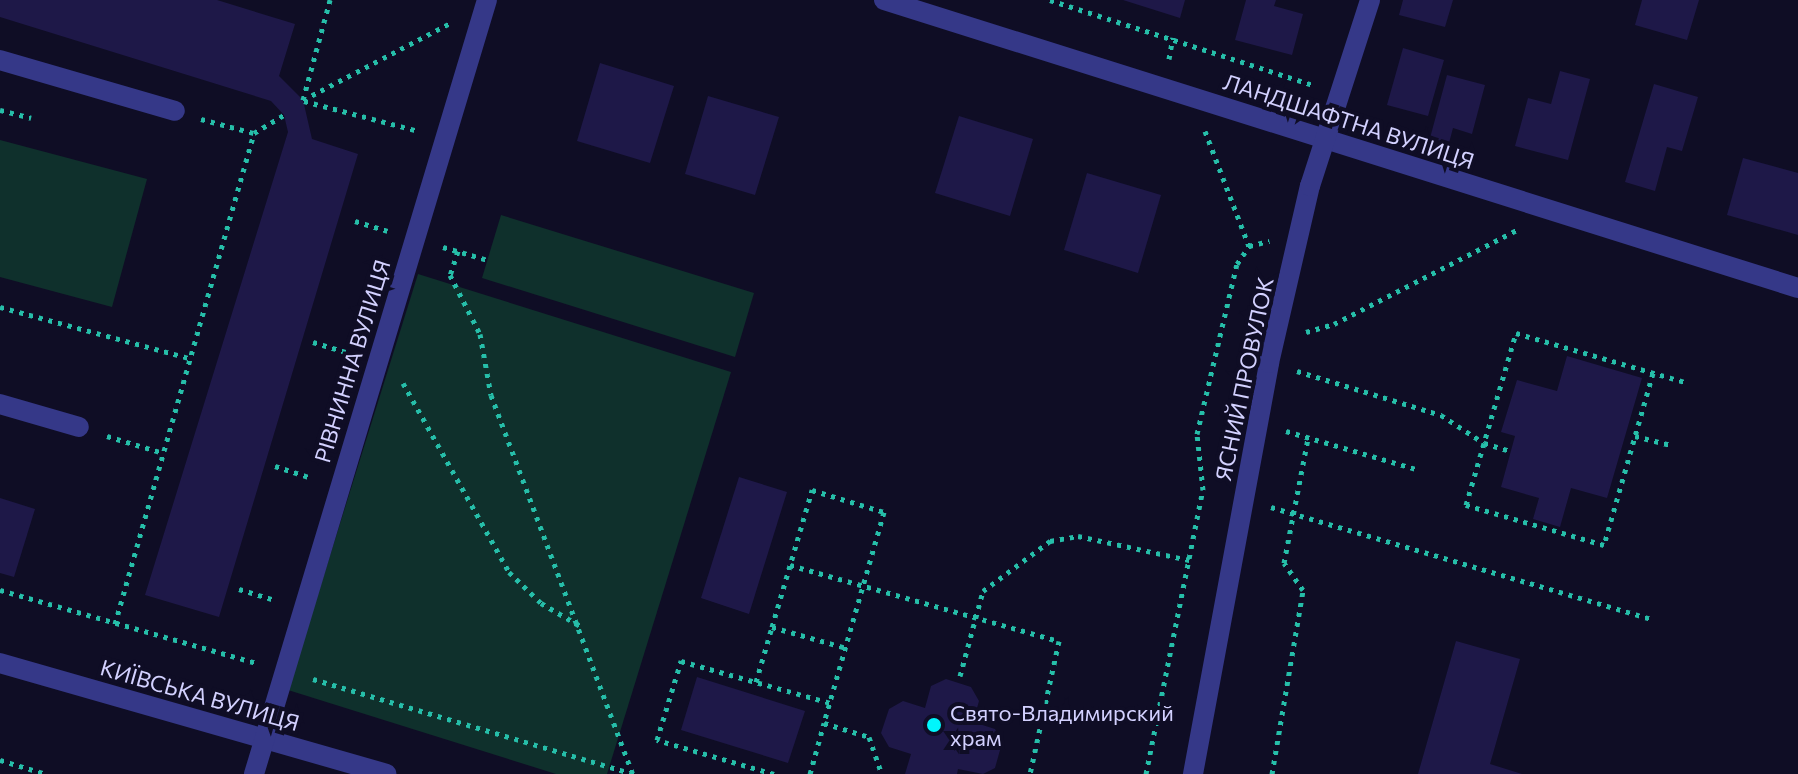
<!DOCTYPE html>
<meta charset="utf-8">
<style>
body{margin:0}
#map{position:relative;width:1798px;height:774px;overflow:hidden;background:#0f0d25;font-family:Commissioner,sans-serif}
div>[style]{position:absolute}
.green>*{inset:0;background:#0f302c}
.building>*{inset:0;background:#1e1848}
.path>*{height:5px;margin-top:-2.5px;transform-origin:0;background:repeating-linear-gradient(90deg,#26bea9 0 4px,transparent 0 10px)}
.minor>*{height:20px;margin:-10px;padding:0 10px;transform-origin:10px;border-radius:10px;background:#353888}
.dots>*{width:22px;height:22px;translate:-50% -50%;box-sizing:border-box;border:4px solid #0f0d25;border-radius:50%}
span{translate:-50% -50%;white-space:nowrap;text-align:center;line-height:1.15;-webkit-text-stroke:8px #0f0d25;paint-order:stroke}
.street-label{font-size:22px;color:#d3d1ff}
.poi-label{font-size:22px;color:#d3d1ff}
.left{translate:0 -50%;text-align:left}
</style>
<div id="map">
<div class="green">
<i style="clip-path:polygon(0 140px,147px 179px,112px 307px,0 277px)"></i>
<i style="clip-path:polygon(501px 215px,754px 293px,735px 357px,482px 278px)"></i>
<i style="clip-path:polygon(418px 274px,731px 372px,607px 774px,556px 774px,288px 690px)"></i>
</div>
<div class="building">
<i style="clip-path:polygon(0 0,217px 0,295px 24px,279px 76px,303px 100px,312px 139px,358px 154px,219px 617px,145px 595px,288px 132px,284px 115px,271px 101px,0 17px)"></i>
<i style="clip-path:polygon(1123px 0,1185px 0,1180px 18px)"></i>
<i style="clip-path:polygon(1246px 0,1276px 0,1274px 6px,1303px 14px,1292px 55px,1235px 40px)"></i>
<i style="clip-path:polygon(1403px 0,1453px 0,1445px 27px,1399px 15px)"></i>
<i style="clip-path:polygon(1642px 0,1699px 0,1687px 40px,1635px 25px)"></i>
<i style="clip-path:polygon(1403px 48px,1444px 60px,1428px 116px,1387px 105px)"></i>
<i style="clip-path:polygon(600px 63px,674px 86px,650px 163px,577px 141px)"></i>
<i style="clip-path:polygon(1560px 71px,1590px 79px,1568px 160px,1515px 146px,1528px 98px,1551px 104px)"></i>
<i style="clip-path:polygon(1447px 75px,1485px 85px,1472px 134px,1453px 128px,1449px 143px,1430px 138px)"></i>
<i style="clip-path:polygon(1654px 84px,1698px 97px,1682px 151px,1667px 147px,1655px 191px,1625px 182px)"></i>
<i style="clip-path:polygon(708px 96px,779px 117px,755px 195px,685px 174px)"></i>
<i style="clip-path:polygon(959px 116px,1033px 139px,1010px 216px,935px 193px)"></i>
<i style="clip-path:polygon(1743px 158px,1798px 173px,1798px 235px,1727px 215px)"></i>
<i style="clip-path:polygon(1087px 173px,1161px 195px,1138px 273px,1064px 250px)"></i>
<i style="clip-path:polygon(1567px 356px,1642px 378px,1607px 498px,1571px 488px,1560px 527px,1533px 519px,1539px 498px,1501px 487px,1515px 436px,1501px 432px,1517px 380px,1557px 391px)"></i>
<i style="clip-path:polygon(739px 477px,787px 492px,749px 614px,701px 598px)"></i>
<i style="clip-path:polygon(0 498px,35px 509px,14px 577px,0 573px)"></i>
<i style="clip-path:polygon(1456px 641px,1520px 659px,1490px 764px,1522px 774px,1418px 774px)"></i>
<i style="clip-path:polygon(697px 677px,805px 711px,788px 763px,681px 730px)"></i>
<i style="clip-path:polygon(946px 679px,971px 687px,979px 701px,973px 722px,995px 729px,1002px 743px,995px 768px,983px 774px,958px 769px,957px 774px,905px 774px,911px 754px,889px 747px,881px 733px,889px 709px,903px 701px,925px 708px,931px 686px)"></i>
</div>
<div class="path">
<i style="left:1050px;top:0;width:276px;rotate:17.9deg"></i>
<i style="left:1169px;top:59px;width:22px;rotate:-80deg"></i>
<i style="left:303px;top:100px;width:166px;rotate:-27.6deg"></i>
<i style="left:303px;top:100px;width:104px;rotate:-74.9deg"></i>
<i style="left:304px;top:101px;width:118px;rotate:14.7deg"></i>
<i style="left:0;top:110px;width:32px;rotate:14deg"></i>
<i style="left:201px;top:119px;width:55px;rotate:14.8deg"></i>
<i style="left:1205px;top:131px;width:123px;rotate:69.1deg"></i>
<i style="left:355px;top:221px;width:34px;rotate:17deg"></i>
<i style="left:443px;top:247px;width:47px;rotate:16.1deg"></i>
<i style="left:458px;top:251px;width:25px;rotate:108deg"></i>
<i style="left:450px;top:275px;width:66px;rotate:63deg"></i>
<i style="left:480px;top:334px;width:62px;rotate:79.8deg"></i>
<i style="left:491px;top:395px;width:405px;rotate:69.5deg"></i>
<i style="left:0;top:307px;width:196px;rotate:15.1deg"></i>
<i style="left:1306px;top:332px;width:29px;rotate:-16deg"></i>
<i style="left:1334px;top:324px;width:206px;rotate:-27.2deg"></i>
<i style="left:313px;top:342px;width:39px;rotate:17deg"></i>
<i style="left:1297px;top:371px;width:151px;rotate:17deg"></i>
<i style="left:1441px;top:415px;width:51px;rotate:33.1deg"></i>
<i style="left:1484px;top:443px;width:28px;rotate:17deg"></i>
<i style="left:1653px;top:373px;width:179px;rotate:105.9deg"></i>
<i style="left:1604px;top:545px;width:144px;rotate:-163.8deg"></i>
<i style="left:1466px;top:505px;width:179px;rotate:-73.8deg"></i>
<i style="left:1516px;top:333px;width:179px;rotate:16.2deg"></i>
<i style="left:403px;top:383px;width:217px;rotate:60.7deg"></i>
<i style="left:509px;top:572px;width:45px;rotate:44.1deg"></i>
<i style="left:541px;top:603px;width:48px;rotate:30.3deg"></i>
<i style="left:1286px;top:431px;width:135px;rotate:16.3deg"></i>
<i style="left:107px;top:436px;width:55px;rotate:16.8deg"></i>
<i style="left:1635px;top:436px;width:36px;rotate:14deg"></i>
<i style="left:275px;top:466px;width:39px;rotate:18deg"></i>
<i style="left:1271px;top:507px;width:396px;rotate:16.4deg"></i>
<i style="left:790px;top:565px;width:280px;rotate:15.8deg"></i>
<i style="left:1059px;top:641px;width:136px;rotate:102.3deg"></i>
<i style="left:239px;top:589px;width:38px;rotate:17deg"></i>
<i style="left:0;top:590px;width:267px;rotate:15.9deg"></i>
<i style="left:115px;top:624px;width:510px;rotate:-74.19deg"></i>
<i style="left:254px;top:133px;width:35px;rotate:-31deg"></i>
<i style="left:772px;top:627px;width:143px;rotate:-73.7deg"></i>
<i style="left:812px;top:490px;width:75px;rotate:17deg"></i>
<i style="left:884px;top:512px;width:219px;rotate:105.9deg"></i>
<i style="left:960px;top:676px;width:88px;rotate:-74.9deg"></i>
<i style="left:983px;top:591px;width:84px;rotate:-36.7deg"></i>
<i style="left:1050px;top:541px;width:28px;rotate:-10deg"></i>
<i style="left:1078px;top:536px;width:114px;rotate:12.2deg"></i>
<i style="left:313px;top:679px;width:335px;rotate:16.5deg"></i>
<i style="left:756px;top:682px;width:57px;rotate:-73.8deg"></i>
<i style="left:772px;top:627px;width:77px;rotate:15.8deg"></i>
<i style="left:0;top:760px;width:48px;rotate:16.9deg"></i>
<i style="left:774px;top:774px;width:122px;rotate:-163.8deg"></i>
<i style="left:657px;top:740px;width:83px;rotate:-73.1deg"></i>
<i style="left:681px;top:661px;width:155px;rotate:15.7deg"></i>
<i style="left:810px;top:774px;width:53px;rotate:-74.6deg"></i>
<i style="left:824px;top:723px;width:47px;rotate:17.3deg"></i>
<i style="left:869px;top:737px;width:39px;rotate:71deg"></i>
<i style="left:1146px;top:774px;width:290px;rotate:-78.7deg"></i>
<i style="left:1203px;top:490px;width:56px;rotate:-96.1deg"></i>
<i style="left:1197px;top:434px;width:175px;rotate:-76.8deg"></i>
<i style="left:1237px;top:264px;width:22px;rotate:-56deg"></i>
<i style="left:1249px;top:246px;width:21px;rotate:-14deg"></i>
<i style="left:1272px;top:774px;width:187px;rotate:-80.4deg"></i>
<i style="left:1303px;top:590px;width:33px;rotate:-125deg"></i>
<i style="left:1284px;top:563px;width:127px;rotate:-79.1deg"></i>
</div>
<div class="minor">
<i style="left:884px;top:0;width:958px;rotate:17.49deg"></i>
<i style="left:0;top:60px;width:182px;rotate:16.2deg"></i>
<i style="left:0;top:404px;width:82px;rotate:16.2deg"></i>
<i style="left:0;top:663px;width:402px;rotate:16deg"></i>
<i style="left:254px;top:774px;width:808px;rotate:-73.25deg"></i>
<i style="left:1193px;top:774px;width:418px;rotate:-79.5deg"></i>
<i style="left:1269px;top:363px;width:182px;rotate:-77deg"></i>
<i style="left:1310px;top:186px;width:195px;rotate:-72.1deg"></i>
</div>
<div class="dots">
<i style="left:934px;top:725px;background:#00f6fc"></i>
</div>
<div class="street-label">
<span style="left:1349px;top:121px;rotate:18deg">ЛАНДШАФТНА ВУЛИЦЯ</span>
<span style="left:352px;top:361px;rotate:-73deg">РІВНИННА ВУЛИЦЯ</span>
<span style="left:1244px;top:379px;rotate:-78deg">ЯСНИЙ ПРОВУЛОК</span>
<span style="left:200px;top:695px;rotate:16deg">КИЇВСЬКА ВУЛИЦЯ</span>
</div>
<div class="poi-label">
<span class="left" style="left:950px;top:725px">Свято-Владимирский<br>храм</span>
</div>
</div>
